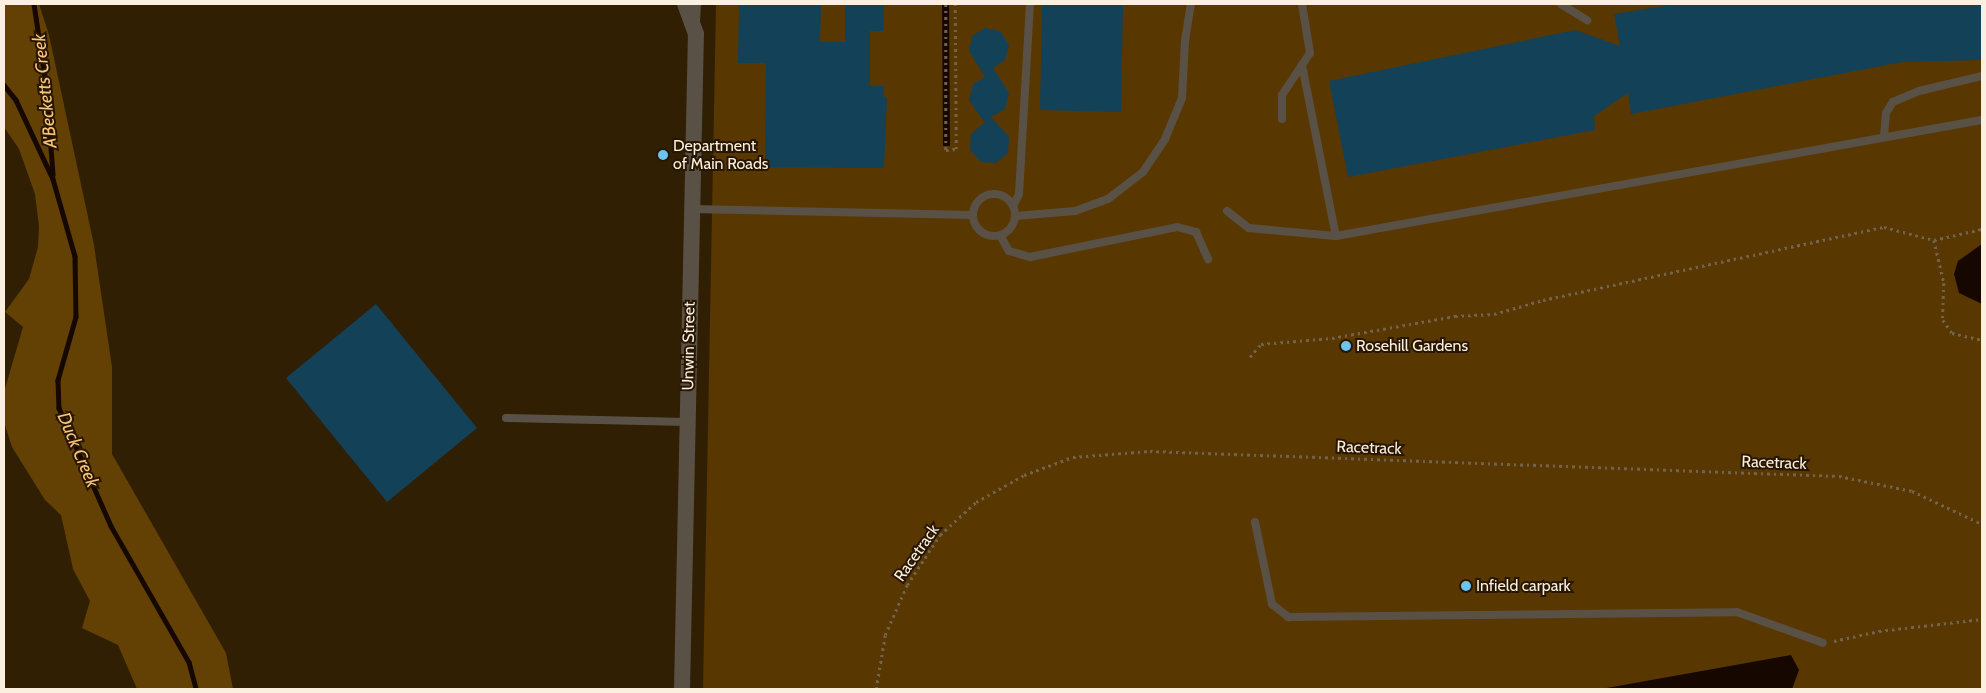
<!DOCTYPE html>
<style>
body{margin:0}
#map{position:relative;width:1986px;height:693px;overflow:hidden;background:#311f04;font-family:Cabin,sans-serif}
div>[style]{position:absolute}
.green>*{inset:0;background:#583800}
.forest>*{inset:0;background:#634003}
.water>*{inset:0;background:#160800}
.stream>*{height:4.5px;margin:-2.25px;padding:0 2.25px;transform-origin:2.25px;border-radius:2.25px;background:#160800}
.building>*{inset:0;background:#134158}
.path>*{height:2.5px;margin-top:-1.25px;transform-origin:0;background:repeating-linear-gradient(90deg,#73634c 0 2.5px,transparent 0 6.5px)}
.service>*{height:8px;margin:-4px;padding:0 4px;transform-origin:4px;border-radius:4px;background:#5a5146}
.service>.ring{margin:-4px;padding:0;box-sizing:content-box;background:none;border:8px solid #5a5146;border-radius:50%}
.minor>*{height:16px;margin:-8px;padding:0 8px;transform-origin:8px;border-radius:8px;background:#5a5146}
.dots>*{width:14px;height:14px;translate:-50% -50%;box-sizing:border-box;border:2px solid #271600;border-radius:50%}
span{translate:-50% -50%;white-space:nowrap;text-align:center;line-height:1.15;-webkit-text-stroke:4px #271600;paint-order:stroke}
.poi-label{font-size:16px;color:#fbefdf}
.left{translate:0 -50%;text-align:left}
.street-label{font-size:16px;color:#fbefdf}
.water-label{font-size:18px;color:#f8c37b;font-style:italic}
.frame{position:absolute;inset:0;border:5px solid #fbefdf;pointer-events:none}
</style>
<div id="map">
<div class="green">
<i style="clip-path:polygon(716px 4px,1982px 4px,1982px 689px,703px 689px)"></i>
</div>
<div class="forest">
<i style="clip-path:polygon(4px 4px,39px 4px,49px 35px,94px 245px,112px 367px,112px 454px,226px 653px,233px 689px,137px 689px,118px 645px,82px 628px,90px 601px,73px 569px,61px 515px,45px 500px,12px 447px,4px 422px,4px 392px,23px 327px,5px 312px,29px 279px,38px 247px,39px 226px,35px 194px,19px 149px,4px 127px)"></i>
</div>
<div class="water">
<i style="clip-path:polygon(942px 4px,949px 4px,950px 146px,943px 146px)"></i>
<i style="clip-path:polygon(1982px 244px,1982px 304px,1959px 293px,1954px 274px,1958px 261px)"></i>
<i style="clip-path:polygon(1791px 655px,1799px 670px,1792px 689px,1601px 689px)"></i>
</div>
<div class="stream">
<i style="left:34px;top:4px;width:80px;rotate:81.4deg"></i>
<i style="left:46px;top:83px;width:92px;rotate:85.6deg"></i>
<i style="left:4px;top:85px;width:19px;rotate:51deg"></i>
<i style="left:16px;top:100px;width:87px;rotate:64.9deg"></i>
<i style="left:53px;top:179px;width:80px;rotate:74.1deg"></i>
<i style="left:75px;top:256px;width:61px;rotate:89.1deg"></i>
<i style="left:76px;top:317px;width:66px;rotate:105.9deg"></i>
<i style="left:58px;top:380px;width:28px;rotate:88deg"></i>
<i style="left:59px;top:408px;width:129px;rotate:66.2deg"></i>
<i style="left:111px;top:526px;width:157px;rotate:60.2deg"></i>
<i style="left:189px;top:662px;width:28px;rotate:75deg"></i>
</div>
<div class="building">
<i style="clip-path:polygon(739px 4px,821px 4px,820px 42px,845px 42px,845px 4px,884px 4px,883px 31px,870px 31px,870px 86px,884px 86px,884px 97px,887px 98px,884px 168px,765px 167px,766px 63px,738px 63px)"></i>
<i style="clip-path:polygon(1042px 4px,1123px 4px,1121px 112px,1040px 110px)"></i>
<i style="clip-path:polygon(1676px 4px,1982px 4px,1982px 60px,1902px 62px,1631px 114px,1628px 93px,1594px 116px,1595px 130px,1348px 177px,1329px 81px,1575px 30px,1620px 46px,1614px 14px)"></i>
<i style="clip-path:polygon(985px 28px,1000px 31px,1009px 45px,1005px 60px,993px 68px,1009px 93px,1005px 109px,991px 117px,1009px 137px,1008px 153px,996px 163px,981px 162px,970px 150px,971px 134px,991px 117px,984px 122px,969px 100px,973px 84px,985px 77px,969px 51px,972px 36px)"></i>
<i style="clip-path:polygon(376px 304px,477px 428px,387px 502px,286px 378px)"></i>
</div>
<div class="path">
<i style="left:946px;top:4px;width:146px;rotate:90deg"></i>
<i style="left:946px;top:150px;width:10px;rotate:-6deg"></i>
<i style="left:956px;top:149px;width:145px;rotate:-90.4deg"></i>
<i style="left:1934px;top:240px;width:44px;rotate:76.9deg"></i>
<i style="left:1944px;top:283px;width:37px;rotate:92deg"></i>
<i style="left:1943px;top:320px;width:16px;rotate:55deg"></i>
<i style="left:1952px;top:333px;width:31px;rotate:13deg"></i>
<i style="left:1250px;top:357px;width:17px;rotate:-50deg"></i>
<i style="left:1261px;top:344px;width:71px;rotate:-4.8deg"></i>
<i style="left:1332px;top:338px;width:125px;rotate:-10.1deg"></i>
<i style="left:1455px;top:316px;width:39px;rotate:-3deg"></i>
<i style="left:1494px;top:314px;width:51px;rotate:-15.9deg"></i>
<i style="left:1543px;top:300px;width:349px;rotate:-12.1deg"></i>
<i style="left:1884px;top:227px;width:52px;rotate:14.6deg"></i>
<i style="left:1934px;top:240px;width:49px;rotate:-12.9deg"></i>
<i style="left:1834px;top:641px;width:46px;rotate:-12.5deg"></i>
<i style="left:1879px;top:631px;width:104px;rotate:-6.6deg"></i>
<i style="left:876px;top:689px;width:55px;rotate:-80.5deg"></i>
<i style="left:885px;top:635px;width:55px;rotate:-66.3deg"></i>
<i style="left:907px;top:585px;width:60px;rotate:-56.6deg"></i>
<i style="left:940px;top:535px;width:49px;rotate:-42.5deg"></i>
<i style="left:976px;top:502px;width:55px;rotate:-29.4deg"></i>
<i style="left:1024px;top:475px;width:52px;rotate:-20.2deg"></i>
<i style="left:1073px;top:457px;width:77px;rotate:-4.5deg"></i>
<i style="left:1150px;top:451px;width:689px;rotate:2.08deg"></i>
<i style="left:1839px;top:476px;width:75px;rotate:11.6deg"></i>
<i style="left:1912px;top:491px;width:77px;rotate:25.2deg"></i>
</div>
<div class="service">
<i style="left:1561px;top:4px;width:31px;rotate:32deg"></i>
<i style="left:696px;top:22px;width:18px;rotate:-87deg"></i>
<i style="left:1302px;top:65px;width:174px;rotate:78.8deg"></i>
<i style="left:1336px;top:236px;width:656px;rotate:-10.18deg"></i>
<i style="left:1282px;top:119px;width:24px;rotate:-90deg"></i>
<i style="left:1282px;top:95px;width:50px;rotate:-56.3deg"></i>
<i style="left:1310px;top:53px;width:50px;rotate:-99.3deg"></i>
<i style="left:1884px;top:136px;width:23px;rotate:-85deg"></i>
<i style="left:1886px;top:113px;width:13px;rotate:-58deg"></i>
<i style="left:1893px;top:102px;width:28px;rotate:-23deg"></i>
<i style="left:1919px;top:91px;width:65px;rotate:-13.4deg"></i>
<i class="ring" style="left:973px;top:194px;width:34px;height:34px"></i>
<i style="left:1013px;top:206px;width:13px;rotate:-63deg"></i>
<i style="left:1019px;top:194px;width:190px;rotate:-86.7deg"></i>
<i style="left:691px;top:209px;width:282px;rotate:1.2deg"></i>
<i style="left:1227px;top:211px;width:28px;rotate:38deg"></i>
<i style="left:1249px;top:228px;width:87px;rotate:5.3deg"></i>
<i style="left:1015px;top:216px;width:60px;rotate:-4.8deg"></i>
<i style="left:1075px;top:211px;width:35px;rotate:-20deg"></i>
<i style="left:1108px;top:199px;width:44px;rotate:-37.6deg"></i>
<i style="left:1143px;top:172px;width:40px;rotate:-56deg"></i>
<i style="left:1165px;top:139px;width:44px;rotate:-67.5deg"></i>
<i style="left:1182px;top:98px;width:57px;rotate:-87deg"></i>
<i style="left:1185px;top:41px;width:37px;rotate:-81deg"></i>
<i style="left:1000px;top:235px;width:18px;rotate:61deg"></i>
<i style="left:1009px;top:251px;width:22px;rotate:16deg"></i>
<i style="left:1030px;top:257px;width:150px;rotate:-11.5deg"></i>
<i style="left:1177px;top:227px;width:20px;rotate:15deg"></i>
<i style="left:1196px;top:232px;width:30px;rotate:66deg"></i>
<i style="left:506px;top:418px;width:181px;rotate:1.3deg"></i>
<i style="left:1255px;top:522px;width:84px;rotate:78.3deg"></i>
<i style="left:1272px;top:604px;width:21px;rotate:39deg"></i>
<i style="left:1288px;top:617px;width:449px;rotate:-0.6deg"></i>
<i style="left:1737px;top:612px;width:91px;rotate:19.8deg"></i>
</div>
<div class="minor">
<i style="left:682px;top:689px;width:655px;rotate:-88.78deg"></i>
<i style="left:696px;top:34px;width:32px;rotate:-110deg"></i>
</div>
<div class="dots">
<i style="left:663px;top:155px;background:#6cc3f2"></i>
<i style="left:1346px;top:346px;background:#6cc3f2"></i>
<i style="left:1466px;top:586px;background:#6cc3f2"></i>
</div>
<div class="poi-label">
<span class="left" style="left:673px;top:155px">Department<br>of Main Roads</span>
<span class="left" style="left:1356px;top:346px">Rosehill Gardens</span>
<span class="left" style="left:1476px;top:586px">Infield carpark</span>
</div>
<div class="street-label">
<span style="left:689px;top:346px;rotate:-89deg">Unwin Street</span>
<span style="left:1369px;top:448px;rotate:2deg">Racetrack</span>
<span style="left:1774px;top:463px;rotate:2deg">Racetrack</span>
<span style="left:917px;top:553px;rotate:-55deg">Racetrack</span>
</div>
<div class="water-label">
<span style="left:45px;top:91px;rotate:-96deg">A'Becketts Creek</span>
<span style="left:78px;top:450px;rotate:67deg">Duck Creek</span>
</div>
<div class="frame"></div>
</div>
